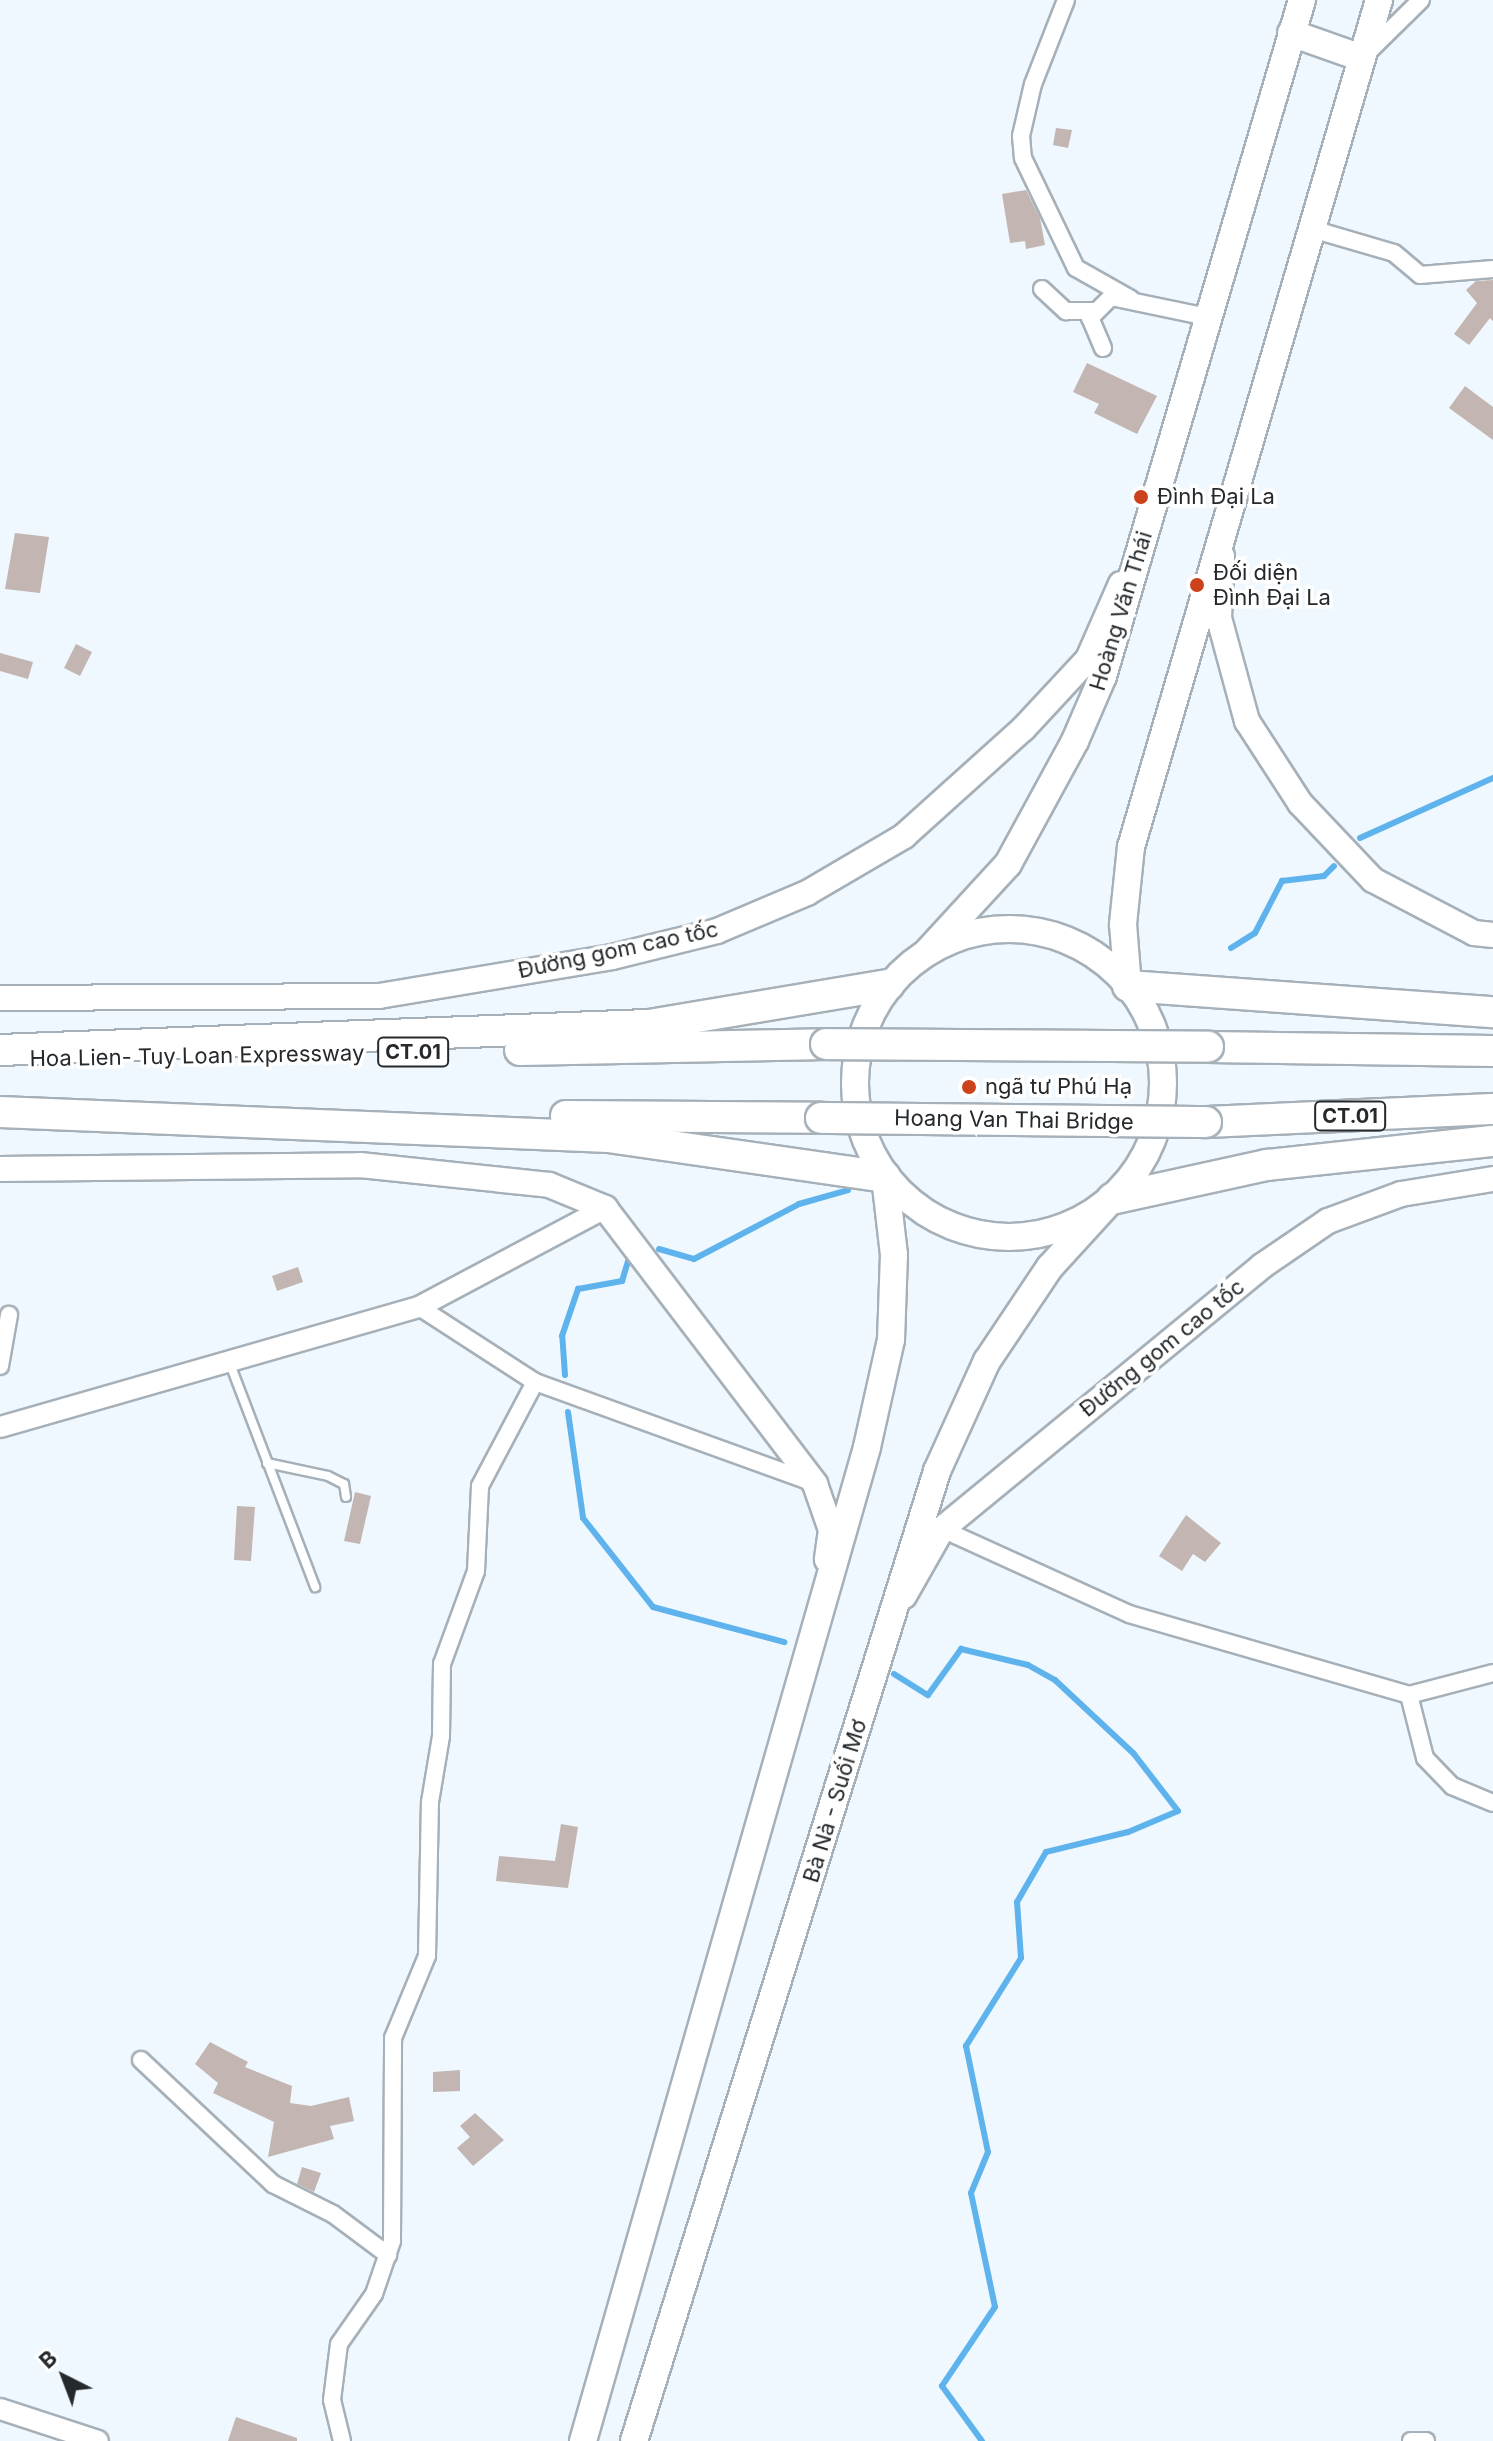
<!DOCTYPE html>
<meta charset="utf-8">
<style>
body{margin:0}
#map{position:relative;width:1493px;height:2441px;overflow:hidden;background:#eff8fe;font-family:Inter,sans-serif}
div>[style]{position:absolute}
.stream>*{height:6px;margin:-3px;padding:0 3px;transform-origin:3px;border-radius:3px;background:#5fb3ed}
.building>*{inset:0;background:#c2b5b2}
.roads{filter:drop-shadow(2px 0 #a6b0b8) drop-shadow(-2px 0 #a6b0b8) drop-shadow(0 2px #a6b0b8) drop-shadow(0 -2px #a6b0b8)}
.service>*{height:8px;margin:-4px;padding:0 4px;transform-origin:4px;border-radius:4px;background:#fff}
.minor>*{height:16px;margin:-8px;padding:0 8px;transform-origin:8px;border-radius:8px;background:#fff}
.tertiary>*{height:20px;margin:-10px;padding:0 10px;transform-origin:10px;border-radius:10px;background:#fff}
.secondary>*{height:24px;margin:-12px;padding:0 12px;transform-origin:12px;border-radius:12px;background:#fff}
.primary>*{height:26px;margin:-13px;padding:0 13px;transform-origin:13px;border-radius:13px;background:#fff}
.primary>.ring{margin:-13px;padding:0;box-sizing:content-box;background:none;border:26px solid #fff;border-radius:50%}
.motorway>*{height:30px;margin:-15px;padding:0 15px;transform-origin:15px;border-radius:15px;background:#fff}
.bridges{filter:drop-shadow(2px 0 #a6b0b8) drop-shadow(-2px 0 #a6b0b8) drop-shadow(0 2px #a6b0b8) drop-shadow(0 -2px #a6b0b8)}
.motorway-bridge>*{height:30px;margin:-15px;padding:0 15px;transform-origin:15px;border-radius:15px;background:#fff}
.dots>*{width:22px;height:22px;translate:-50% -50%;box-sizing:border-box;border:4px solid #fff;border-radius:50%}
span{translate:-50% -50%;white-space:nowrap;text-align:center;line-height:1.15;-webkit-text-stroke:7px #fff;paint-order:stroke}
.shield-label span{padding:2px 6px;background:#fff;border:2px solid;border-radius:6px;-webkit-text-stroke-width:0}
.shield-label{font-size:20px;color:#25292c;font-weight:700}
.poi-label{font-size:22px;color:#25292c}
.left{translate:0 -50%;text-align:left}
.street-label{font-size:22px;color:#25292c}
.north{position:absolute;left:24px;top:2337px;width:80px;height:80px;-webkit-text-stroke:6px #fff;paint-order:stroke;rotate:318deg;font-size:22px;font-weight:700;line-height:32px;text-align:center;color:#25292c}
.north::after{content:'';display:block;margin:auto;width:28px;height:36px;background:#25292c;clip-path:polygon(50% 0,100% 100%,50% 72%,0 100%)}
</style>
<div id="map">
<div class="stream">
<i style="left:1360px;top:838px;width:146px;rotate:-24.3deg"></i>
<i style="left:1231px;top:948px;width:28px;rotate:-32deg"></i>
<i style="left:1255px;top:933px;width:59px;rotate:-62.6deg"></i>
<i style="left:1282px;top:881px;width:42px;rotate:-6.8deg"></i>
<i style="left:1324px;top:876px;width:14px;rotate:-45deg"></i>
<i style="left:659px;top:1249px;width:36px;rotate:16deg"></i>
<i style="left:694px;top:1259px;width:119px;rotate:-27.6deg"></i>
<i style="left:799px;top:1204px;width:51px;rotate:-15.9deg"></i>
<i style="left:565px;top:1375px;width:39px;rotate:-94deg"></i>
<i style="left:562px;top:1336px;width:50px;rotate:-71.2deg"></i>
<i style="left:578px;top:1289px;width:45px;rotate:-10.3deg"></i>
<i style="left:622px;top:1281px;width:27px;rotate:-73deg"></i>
<i style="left:568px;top:1412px;width:107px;rotate:81.9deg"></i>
<i style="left:583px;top:1518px;width:113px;rotate:51.8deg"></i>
<i style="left:653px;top:1607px;width:136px;rotate:15deg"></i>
<i style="left:894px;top:1674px;width:40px;rotate:32deg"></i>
<i style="left:928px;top:1695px;width:57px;rotate:-54.3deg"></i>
<i style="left:961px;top:1649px;width:69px;rotate:13.4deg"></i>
<i style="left:1028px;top:1665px;width:31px;rotate:29deg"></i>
<i style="left:1055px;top:1680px;width:108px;rotate:43.1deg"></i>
<i style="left:1134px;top:1754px;width:72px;rotate:52.3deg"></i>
<i style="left:1178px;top:1811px;width:54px;rotate:157.2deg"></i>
<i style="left:1128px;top:1832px;width:84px;rotate:166.3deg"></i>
<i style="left:1046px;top:1852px;width:58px;rotate:120.1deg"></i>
<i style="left:1017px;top:1902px;width:56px;rotate:85.9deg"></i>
<i style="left:1021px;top:1958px;width:104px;rotate:122deg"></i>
<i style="left:966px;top:2046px;width:108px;rotate:78.3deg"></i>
<i style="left:988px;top:2152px;width:44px;rotate:112.5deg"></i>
<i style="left:971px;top:2193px;width:116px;rotate:78.1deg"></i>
<i style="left:995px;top:2307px;width:95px;rotate:123.9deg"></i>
<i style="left:942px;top:2386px;width:68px;rotate:54deg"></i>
</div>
<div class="building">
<i style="clip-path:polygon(1056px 128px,1072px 130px,1068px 148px,1053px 145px)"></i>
<i style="clip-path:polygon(1026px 190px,1040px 218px,1045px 245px,1026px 249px,1025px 241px,1010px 243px,1002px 194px)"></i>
<i style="clip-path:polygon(1493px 280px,1493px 321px,1490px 318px,1469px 345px,1454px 334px,1477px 303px,1466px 290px,1476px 281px)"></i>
<i style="clip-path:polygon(1087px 363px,1157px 396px,1137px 434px,1094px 413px,1099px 404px,1073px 392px)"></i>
<i style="clip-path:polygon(1465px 386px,1493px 407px,1493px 440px,1449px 408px)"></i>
<i style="clip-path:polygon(15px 533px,49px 537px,40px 593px,5px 589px)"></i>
<i style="clip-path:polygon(76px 644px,92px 652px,80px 676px,64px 668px)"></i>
<i style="clip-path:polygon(0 653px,33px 662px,28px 679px,0 671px)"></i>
<i style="clip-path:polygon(298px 1267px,303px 1282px,277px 1291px,272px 1276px)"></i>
<i style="clip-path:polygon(355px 1492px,371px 1496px,360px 1544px,344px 1541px)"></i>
<i style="clip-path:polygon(237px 1506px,255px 1507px,251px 1561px,234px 1560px)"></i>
<i style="clip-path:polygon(1186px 1515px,1221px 1543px,1205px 1562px,1193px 1554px,1182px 1571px,1159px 1556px)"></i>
<i style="clip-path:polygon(561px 1824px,578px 1827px,568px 1888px,496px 1881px,499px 1856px,555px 1861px)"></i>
<i style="clip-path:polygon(210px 2042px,248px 2062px,245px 2067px,292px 2086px,290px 2103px,311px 2106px,349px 2097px,354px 2121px,330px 2126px,334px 2139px,268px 2157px,274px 2122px,213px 2093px,218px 2083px,195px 2064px)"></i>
<i style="clip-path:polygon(460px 2070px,460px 2091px,433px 2092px,433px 2072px)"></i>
<i style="clip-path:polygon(475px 2113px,504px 2140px,473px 2166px,457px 2148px,470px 2137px,460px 2126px)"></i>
<i style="clip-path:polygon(302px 2167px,321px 2173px,314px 2192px,297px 2184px)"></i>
<i style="clip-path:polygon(236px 2417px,297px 2438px,297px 2441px,228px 2441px)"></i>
</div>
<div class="roads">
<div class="service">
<i style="left:230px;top:1364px;width:239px;rotate:69.1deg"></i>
<i style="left:267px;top:1463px;width:62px;rotate:12deg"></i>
<i style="left:328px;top:1476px;width:18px;rotate:27deg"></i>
<i style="left:344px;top:1484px;width:13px;rotate:81deg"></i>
</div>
<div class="minor">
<i style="left:1066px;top:0;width:90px;rotate:111.4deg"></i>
<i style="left:1033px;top:84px;width:53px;rotate:103deg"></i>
<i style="left:1021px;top:136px;width:22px;rotate:85deg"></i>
<i style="left:1023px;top:158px;width:122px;rotate:64.3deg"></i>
<i style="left:1076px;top:268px;width:63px;rotate:29.4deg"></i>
<i style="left:1366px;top:54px;width:77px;rotate:-44.5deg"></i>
<i style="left:1312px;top:229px;width:85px;rotate:16.3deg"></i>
<i style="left:1394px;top:253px;width:34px;rotate:40deg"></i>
<i style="left:1420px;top:275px;width:73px;rotate:-4.7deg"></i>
<i style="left:1042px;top:289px;width:33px;rotate:43deg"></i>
<i style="left:1066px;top:311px;width:27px"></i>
<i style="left:1103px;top:348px;width:33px;rotate:-113deg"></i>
<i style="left:1090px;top:318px;width:30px;rotate:-45deg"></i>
<i style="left:1111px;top:297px;width:99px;rotate:11.7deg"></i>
<i style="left:0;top:1366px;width:52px;rotate:-80deg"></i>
<i style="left:535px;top:1382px;width:294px;rotate:19.9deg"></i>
<i style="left:942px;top:1529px;width:205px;rotate:24.4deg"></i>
<i style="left:1129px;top:1614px;width:291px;rotate:16.1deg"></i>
<i style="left:1409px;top:1695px;width:87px;rotate:-14.7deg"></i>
<i style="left:1409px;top:1695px;width:65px;rotate:75.7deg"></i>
<i style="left:1425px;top:1758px;width:39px;rotate:46deg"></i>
<i style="left:1452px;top:1786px;width:44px;rotate:22.5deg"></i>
<i style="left:141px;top:2060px;width:181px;rotate:43.2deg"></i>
<i style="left:273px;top:2184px;width:67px;rotate:26.6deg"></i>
<i style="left:333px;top:2214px;width:69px;rotate:36.7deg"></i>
<i style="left:342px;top:2441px;width:42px;rotate:-103.7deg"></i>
<i style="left:332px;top:2400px;width:56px;rotate:-82.9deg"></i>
<i style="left:339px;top:2344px;width:61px;rotate:-55deg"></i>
<i style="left:374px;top:2294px;width:56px;rotate:-71.2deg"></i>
<i style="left:392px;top:2241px;width:203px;rotate:-89.7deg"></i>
<i style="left:393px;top:2038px;width:89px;rotate:-67.5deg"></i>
<i style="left:427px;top:1956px;width:154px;rotate:-88.9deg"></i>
<i style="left:430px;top:1802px;width:67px;rotate:-80.5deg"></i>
<i style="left:441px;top:1736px;width:72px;rotate:-89.2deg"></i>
<i style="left:442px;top:1664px;width:99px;rotate:-69.9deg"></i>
<i style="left:476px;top:1571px;width:85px;rotate:-87.3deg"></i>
<i style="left:480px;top:1486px;width:118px;rotate:-62.1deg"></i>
<i style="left:535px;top:1382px;width:138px;rotate:-147.1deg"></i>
<i style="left:1411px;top:2441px;width:15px"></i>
</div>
<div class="tertiary">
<i style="left:0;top:1427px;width:436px;rotate:-16deg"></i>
<i style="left:419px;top:1307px;width:211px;rotate:-28deg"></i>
<i style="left:0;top:2409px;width:103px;rotate:18.1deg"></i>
</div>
<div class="secondary">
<i style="left:1222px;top:556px;width:62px;rotate:92.8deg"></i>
<i style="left:1219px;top:618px;width:107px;rotate:74.8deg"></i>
<i style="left:1247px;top:721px;width:98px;rotate:57.1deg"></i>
<i style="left:1300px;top:803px;width:106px;rotate:46.5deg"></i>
<i style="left:1373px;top:880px;width:114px;rotate:27.7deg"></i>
<i style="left:1474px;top:933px;width:19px;rotate:6deg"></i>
<i style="left:0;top:998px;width:379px;rotate:-0.3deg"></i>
<i style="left:379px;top:996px;width:236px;rotate:-9.5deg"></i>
<i style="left:612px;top:957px;width:108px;rotate:-13.9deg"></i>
<i style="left:717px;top:931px;width:98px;rotate:-22.9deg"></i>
<i style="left:807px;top:893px;width:113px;rotate:-30.4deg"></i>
<i style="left:904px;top:836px;width:160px;rotate:-42deg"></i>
<i style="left:1023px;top:729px;width:96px;rotate:-47.1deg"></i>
<i style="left:1088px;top:659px;width:82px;rotate:-66.3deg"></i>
<i style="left:0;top:1169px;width:360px;rotate:-0.6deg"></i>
<i style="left:360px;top:1165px;width:190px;rotate:6deg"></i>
<i style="left:549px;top:1185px;width:61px;rotate:22.3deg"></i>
<i style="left:605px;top:1208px;width:347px;rotate:52.7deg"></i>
<i style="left:815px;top:1484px;width:49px;rotate:70.8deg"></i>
<i style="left:831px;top:1530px;width:30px;rotate:98deg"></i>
<i style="left:904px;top:1596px;width:77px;rotate:-60.4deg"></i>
<i style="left:942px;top:1529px;width:414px;rotate:-39.4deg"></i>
<i style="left:1262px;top:1266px;width:80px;rotate:-34.3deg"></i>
<i style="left:1328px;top:1221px;width:78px;rotate:-20.3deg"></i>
<i style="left:1401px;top:1194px;width:93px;rotate:-9.3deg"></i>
</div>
<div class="primary">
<i style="left:1291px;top:33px;width:75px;rotate:19.4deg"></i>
<i class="ring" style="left:855px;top:929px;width:282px;height:282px"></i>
<i style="left:928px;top:951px;width:118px;rotate:-47.4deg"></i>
<i style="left:1008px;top:864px;width:140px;rotate:-61.4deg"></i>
<i style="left:1075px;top:741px;width:71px;rotate:-66.7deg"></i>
<i style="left:1103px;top:676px;width:705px;rotate:-73.6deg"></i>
<i style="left:1128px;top:986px;width:62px;rotate:-94.6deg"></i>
<i style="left:1123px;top:924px;width:77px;rotate:-84.1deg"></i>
<i style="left:1131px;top:847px;width:883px;rotate:-73.68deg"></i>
<i style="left:583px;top:2441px;width:1034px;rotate:-74.05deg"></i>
<i style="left:867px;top:1447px;width:110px;rotate:-77.4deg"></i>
<i style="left:891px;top:1340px;width:85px;rotate:-88deg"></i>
<i style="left:894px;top:1255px;width:79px;rotate:-96.6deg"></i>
<i style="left:634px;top:2441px;width:1016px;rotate:-72.65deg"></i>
<i style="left:937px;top:1471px;width:121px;rotate:-65.6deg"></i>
<i style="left:987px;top:1361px;width:113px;rotate:-56.2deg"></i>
<i style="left:1050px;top:1267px;width:92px;rotate:-47.6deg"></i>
</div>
<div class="motorway">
<i style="left:1128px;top:986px;width:366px;rotate:4.1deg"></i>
<i style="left:1208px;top:1047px;width:285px;rotate:0.8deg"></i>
<i style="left:0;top:1050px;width:649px;rotate:-2.21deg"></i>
<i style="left:649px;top:1025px;width:243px;rotate:-9.5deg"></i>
<i style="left:520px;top:1050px;width:306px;rotate:-1.1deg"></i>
<i style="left:0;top:1112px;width:609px;rotate:2.35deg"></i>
<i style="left:608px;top:1137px;width:280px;rotate:8.2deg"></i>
<i style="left:566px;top:1116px;width:255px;rotate:0.4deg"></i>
<i style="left:1206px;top:1122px;width:287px;rotate:-2.6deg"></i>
<i style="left:1112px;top:1199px;width:159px;rotate:-12.4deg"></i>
<i style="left:1267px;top:1165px;width:227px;rotate:-6.1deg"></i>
</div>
</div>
<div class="bridges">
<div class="motorway-bridge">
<i style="left:826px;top:1044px;width:382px;rotate:0.4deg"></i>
<i style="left:821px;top:1118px;width:385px;rotate:0.6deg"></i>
</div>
</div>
<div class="dots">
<i style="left:1141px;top:497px;background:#cb421c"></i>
<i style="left:1197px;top:585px;background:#cb421c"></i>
<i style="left:969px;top:1087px;background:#cb421c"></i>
</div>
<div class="shield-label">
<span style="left:413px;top:1052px">CT.01</span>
<span style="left:1350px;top:1116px">CT.01</span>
</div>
<div class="poi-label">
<span class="left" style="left:1157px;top:497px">Đình Đại La</span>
<span class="left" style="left:1213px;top:585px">Đối diện<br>Đình Đại La</span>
<span class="left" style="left:985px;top:1087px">ngã tư Phú Hạ</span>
</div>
<div class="street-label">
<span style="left:1121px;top:611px;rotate:-73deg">Hoàng Văn Thái</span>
<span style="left:618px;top:950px;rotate:-12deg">Đường gom cao tốc</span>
<span style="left:197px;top:1056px;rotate:-1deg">Hoa Lien- Tuy Loan Expressway</span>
<span style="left:1014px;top:1120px;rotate:1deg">Hoang Van Thai Bridge</span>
<span style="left:1162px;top:1348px;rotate:-39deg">Đường gom cao tốc</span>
<span style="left:835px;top:1801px;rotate:-73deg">Bà Nà - Suối Mơ</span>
</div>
<div class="north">B</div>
</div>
